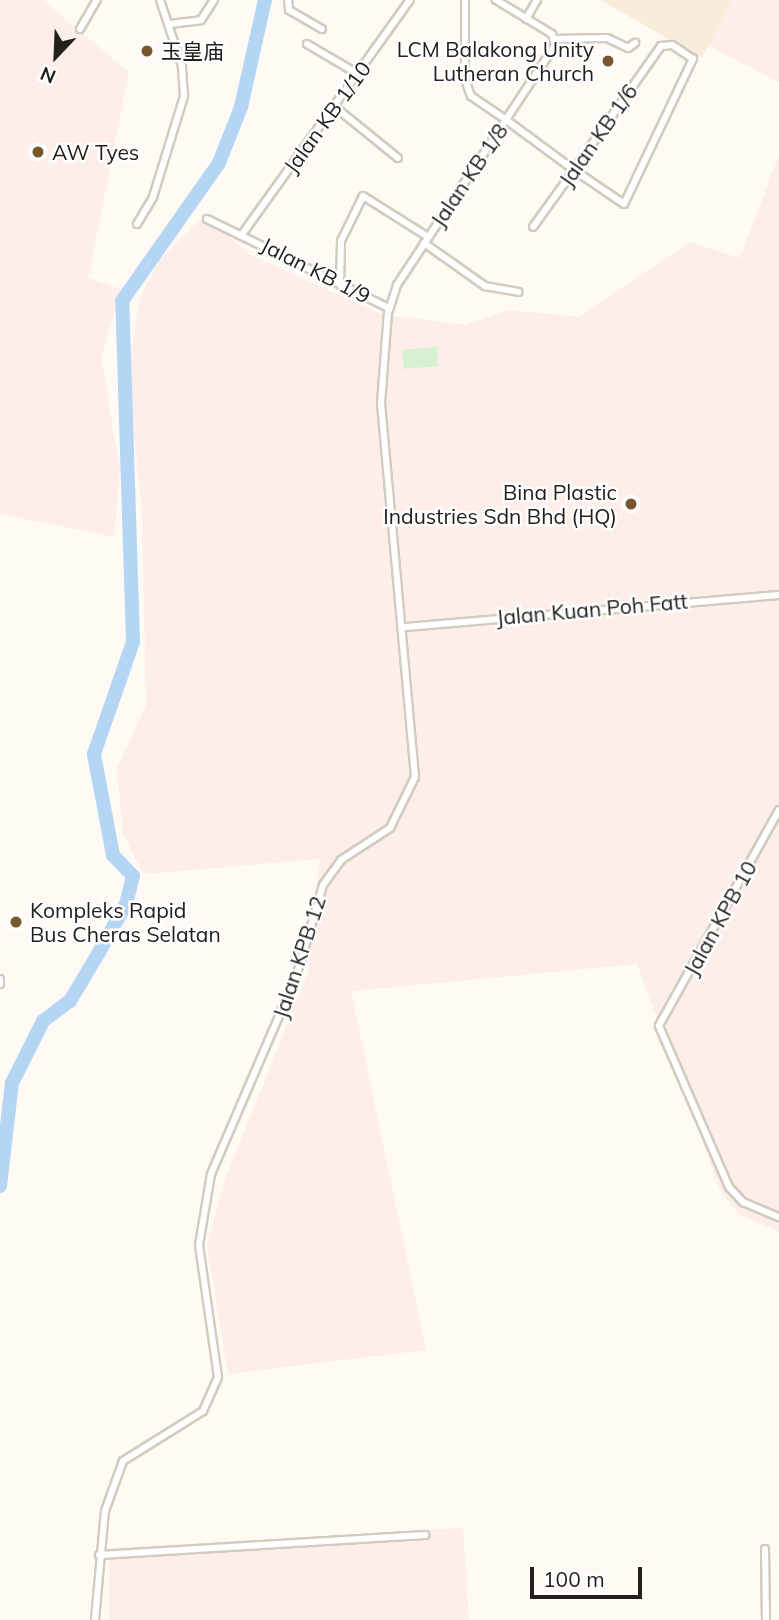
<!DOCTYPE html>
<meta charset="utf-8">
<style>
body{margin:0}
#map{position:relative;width:779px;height:1620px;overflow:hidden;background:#fffbf4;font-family:Mulish,"Noto Sans SC",sans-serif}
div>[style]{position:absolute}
.industrial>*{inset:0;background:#fdeee9}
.built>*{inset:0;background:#f8edda}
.green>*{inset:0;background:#d7f0d1}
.river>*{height:14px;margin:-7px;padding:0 7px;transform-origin:7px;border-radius:7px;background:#b5d5f4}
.roads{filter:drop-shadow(2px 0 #d2ccc0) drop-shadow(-2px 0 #d2ccc0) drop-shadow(0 2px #d2ccc0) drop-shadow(0 -2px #d2ccc0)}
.minor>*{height:6px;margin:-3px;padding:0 3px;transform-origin:3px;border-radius:3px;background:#fff}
.dots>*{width:19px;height:19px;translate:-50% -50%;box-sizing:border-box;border:4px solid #fff;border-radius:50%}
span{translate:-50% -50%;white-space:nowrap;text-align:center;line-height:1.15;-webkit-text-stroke:5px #fff;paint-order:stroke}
.poi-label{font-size:21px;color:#23201c}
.right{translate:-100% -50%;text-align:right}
.left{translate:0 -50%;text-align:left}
.street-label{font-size:21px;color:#23201c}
.north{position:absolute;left:21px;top:21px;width:70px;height:70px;-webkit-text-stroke:5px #fff;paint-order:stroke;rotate:203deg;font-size:19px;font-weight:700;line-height:28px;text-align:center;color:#23201c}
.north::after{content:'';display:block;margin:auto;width:24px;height:32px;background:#23201c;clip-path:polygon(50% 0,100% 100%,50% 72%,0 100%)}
.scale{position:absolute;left:530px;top:1567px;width:112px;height:32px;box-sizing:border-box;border:4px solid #23201c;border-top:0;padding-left:9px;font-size:21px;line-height:24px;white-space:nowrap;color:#23201c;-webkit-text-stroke:5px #fff;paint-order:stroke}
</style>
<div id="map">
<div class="industrial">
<i style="clip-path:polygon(0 0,42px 0,129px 72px,88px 278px,121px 289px,101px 357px,120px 469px,114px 537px,0 514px)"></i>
<i style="clip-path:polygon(695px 0,779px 0,779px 82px,681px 32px)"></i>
<i style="clip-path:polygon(779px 155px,779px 1232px,740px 1215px,721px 1192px,637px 964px,351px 991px,426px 1350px,228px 1374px,207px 1245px,224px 1182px,308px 973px,320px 859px,143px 874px,123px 833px,117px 769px,146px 705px,142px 514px,128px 371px,140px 298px,160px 259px,206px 215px,249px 254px,381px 314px,464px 325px,509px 310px,580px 317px,690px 242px,740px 258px)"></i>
<i style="clip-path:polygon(463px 1528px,469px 1620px,109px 1620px,109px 1548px)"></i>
</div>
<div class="built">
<i style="clip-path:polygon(600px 0,732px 0,702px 58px)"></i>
</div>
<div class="green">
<i style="clip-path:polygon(437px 347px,438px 366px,404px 369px,402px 350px)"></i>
</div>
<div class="river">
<i style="left:0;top:1186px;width:104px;rotate:-83.4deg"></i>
<i style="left:12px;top:1083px;width:69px;rotate:-63.4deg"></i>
<i style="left:43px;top:1021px;width:34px;rotate:-37deg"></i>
<i style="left:70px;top:1001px;width:55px;rotate:-59.2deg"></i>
<i style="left:98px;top:954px;width:57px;rotate:-60.8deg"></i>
<i style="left:126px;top:904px;width:29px;rotate:-76deg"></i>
<i style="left:133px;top:876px;width:29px;rotate:-134deg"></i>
<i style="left:113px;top:855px;width:103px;rotate:-100.7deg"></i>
<i style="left:94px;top:754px;width:119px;rotate:-70.8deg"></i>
<i style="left:133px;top:642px;width:341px;rotate:-91.8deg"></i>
<i style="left:122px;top:301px;width:169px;rotate:-54.9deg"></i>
<i style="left:219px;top:163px;width:60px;rotate:-68.6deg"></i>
<i style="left:241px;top:107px;width:110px;rotate:-77.4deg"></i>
</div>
<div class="roads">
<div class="minor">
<i style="left:288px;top:0;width:10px;rotate:84deg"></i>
<i style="left:289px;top:10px;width:38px;rotate:30deg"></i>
<i style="left:465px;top:0;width:79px;rotate:90deg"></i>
<i style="left:465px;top:79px;width:18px;rotate:71deg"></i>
<i style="left:471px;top:96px;width:41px;rotate:34.1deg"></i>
<i style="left:505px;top:119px;width:86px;rotate:36.5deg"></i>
<i style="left:574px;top:170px;width:60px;rotate:34.2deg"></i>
<i style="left:624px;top:204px;width:161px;rotate:-64.6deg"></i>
<i style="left:693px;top:59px;width:25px;rotate:-146deg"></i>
<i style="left:672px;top:45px;width:11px;rotate:175deg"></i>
<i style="left:661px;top:46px;width:151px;rotate:125.1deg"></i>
<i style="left:574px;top:170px;width:70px;rotate:125.7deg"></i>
<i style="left:526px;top:19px;width:22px;rotate:-60deg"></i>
<i style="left:170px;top:24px;width:31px;rotate:-7deg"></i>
<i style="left:201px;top:20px;width:24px;rotate:-57deg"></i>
<i style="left:80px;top:29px;width:34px;rotate:-60deg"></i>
<i style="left:555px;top:39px;width:52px;rotate:-1.1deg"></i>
<i style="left:607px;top:38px;width:23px;rotate:25deg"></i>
<i style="left:628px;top:48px;width:9px;rotate:-36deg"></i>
<i style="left:307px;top:44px;width:59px;rotate:30.5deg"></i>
<i style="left:335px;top:107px;width:81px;rotate:39deg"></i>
<i style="left:207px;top:219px;width:203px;rotate:26.1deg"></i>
<i style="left:137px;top:224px;width:31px;rotate:-59deg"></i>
<i style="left:153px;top:197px;width:106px;rotate:-72.9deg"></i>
<i style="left:184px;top:96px;width:30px;rotate:-94deg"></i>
<i style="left:182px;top:66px;width:70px;rotate:-108.4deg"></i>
<i style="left:243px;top:233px;width:287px;rotate:-54.4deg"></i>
<i style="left:424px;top:243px;width:75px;rotate:35.2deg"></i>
<i style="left:485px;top:286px;width:34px;rotate:10deg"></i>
<i style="left:340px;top:285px;width:44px;rotate:-88.7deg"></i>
<i style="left:341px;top:241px;width:50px;rotate:-63.9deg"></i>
<i style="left:363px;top:196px;width:77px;rotate:32.2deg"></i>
<i style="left:406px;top:627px;width:374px;rotate:-4.9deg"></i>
<i style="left:779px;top:810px;width:247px;rotate:119.1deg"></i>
<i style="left:659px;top:1026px;width:176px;rotate:66.5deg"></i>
<i style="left:729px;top:1187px;width:21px;rotate:47deg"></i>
<i style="left:743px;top:1202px;width:39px;rotate:23deg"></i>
<i style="left:0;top:979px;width:5px;rotate:90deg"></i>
<i style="left:765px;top:1549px;width:71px;rotate:89.2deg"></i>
<i style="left:99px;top:1555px;width:327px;rotate:-3.5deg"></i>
<i style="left:95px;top:1620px;width:109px;rotate:-84.8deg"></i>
<i style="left:105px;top:1511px;width:53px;rotate:-70.2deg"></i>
<i style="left:123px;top:1461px;width:94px;rotate:-32deg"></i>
<i style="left:203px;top:1411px;width:37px;rotate:-66deg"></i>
<i style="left:218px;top:1377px;width:133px;rotate:-98.2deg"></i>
<i style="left:199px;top:1245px;width:72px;rotate:-80.4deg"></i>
<i style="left:211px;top:1174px;width:215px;rotate:-66.7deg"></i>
<i style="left:296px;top:977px;width:96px;rotate:-73.6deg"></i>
<i style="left:323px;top:885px;width:31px;rotate:-54deg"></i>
<i style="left:341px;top:860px;width:59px;rotate:-33.1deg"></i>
<i style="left:390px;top:828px;width:57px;rotate:-63.9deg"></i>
<i style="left:415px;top:777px;width:376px;rotate:-95.2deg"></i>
<i style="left:381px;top:403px;width:90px;rotate:-85.6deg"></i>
<i style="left:388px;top:313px;width:29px;rotate:-72deg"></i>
<i style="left:397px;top:285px;width:287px;rotate:-56.6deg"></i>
<i style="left:555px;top:45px;width:11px;rotate:-105deg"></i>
<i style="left:552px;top:34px;width:66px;rotate:-148.7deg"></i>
</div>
</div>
<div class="dots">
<i style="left:147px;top:51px;background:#78572e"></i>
<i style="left:608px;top:61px;background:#78572e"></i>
<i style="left:38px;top:152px;background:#78572e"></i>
<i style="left:631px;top:504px;background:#78572e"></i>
<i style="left:16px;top:922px;background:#78572e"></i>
</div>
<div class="poi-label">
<span class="right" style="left:594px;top:61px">LCM Balakong Unity<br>Lutheran Church</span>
<span class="left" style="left:161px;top:51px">玉皇庙</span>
<span class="left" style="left:52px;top:152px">AW Tyes</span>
<span class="right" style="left:617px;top:504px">Bina Plastic<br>Industries Sdn Bhd (HQ)</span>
<span class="left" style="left:30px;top:922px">Kompleks Rapid<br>Bus Cheras Selatan</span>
</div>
<div class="street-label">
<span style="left:327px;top:117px;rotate:-54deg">Jalan KB 1/10</span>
<span style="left:598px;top:135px;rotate:-55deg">Jalan KB 1/6</span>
<span style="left:469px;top:175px;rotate:-56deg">Jalan KB 1/8</span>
<span style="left:316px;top:270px;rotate:27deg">Jalan KB 1/9</span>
<span style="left:592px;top:609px;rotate:-5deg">Jalan Kuan Poh Fatt</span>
<span style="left:720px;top:918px;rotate:-61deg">Jalan KPB 10</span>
<span style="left:299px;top:957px;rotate:-72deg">Jalan KPB 12</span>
</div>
<div class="north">N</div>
<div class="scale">100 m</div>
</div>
